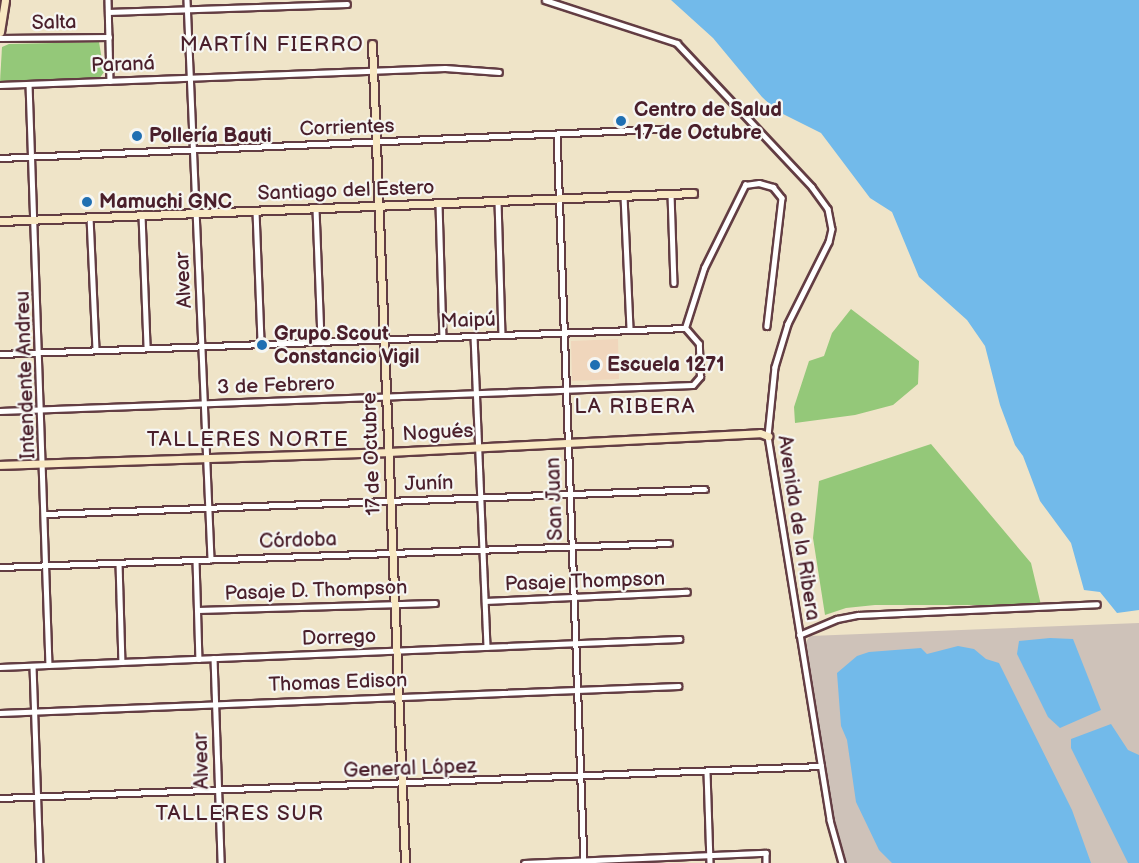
<!DOCTYPE html>
<meta charset="utf-8">
<style>
body{margin:0}
#map{position:relative;width:1139px;height:863px;overflow:hidden;background:#efe4c8;font-family:"Balsamiq Sans",sans-serif}
div>[style]{position:absolute}
.built>*{inset:0;background:#f0d6bc}
.industrial>*{inset:0;background:#cec2b9}
.green>*{inset:0;background:#94c879}
.water>*{inset:0;background:#72baea}
.roads{filter:drop-shadow(2px 0 #633d43) drop-shadow(-2px 0 #633d43) drop-shadow(0 2px #633d43) drop-shadow(0 -2px #633d43)}
.street>*{height:4.5px;margin:-2.25px;padding:0 2.25px;transform-origin:2.25px;border-radius:2.25px;background:#fff}
.secondary>*{height:7px;margin:-3.5px;padding:0 3.5px;transform-origin:3.5px;border-radius:3.5px;background:#f8e8c3}
.dots>*{width:16px;height:16px;translate:-50% -50%;box-sizing:border-box;border:3px solid #f6f6f2;border-radius:50%}
span{translate:-50% -50%;white-space:nowrap;text-align:center;line-height:1.15;-webkit-text-stroke:4.5px #f6f6f2;paint-order:stroke}
.street-label{font-size:20px;color:#4a1f2b}
.poi-label{font-size:20px;color:#4a1f2b;font-weight:700}
.left{translate:0 -50%;text-align:left}
.neighbourhood-label{font-size:21px;color:#4a1f2b;letter-spacing:1.5px}
</style>
<div id="map">
<div class="built">
<i style="clip-path:polygon(618px 339px,619px 379px,572px 381px,571px 341px)"></i>
</div>
<div class="industrial">
<i style="clip-path:polygon(1139px 623px,1139px 863px,846px 863px,835px 825px,805px 643px,810px 636px)"></i>
</div>
<div class="green">
<i style="clip-path:polygon(99px 42px,104px 72px,99px 79px,0 82px,2px 47px,9px 44px)"></i>
<i style="clip-path:polygon(851px 309px,919px 361px,918px 384px,893px 405px,855px 415px,795px 423px,794px 407px,809px 361px,824px 356px,832px 333px)"></i>
<i style="clip-path:polygon(931px 444px,1031px 563px,1041px 605px,875px 605px,846px 608px,825px 615px,813px 538px,819px 481px)"></i>
</div>
<div class="water">
<i style="clip-path:polygon(671px 0,1139px 0,1139px 610px,1117px 613px,1100px 592px,1084px 590px,1071px 543px,1040px 501px,1023px 456px,1015px 445px,1000px 405px,985px 346px,967px 320px,919px 277px,892px 212px,870px 198px,821px 133px,777px 111px,762px 97px,713px 38px)"></i>
<i style="clip-path:polygon(1050px 638px,1073px 639px,1101px 710px,1060px 728px,1048px 717px,1017px 654px,1019px 641px)"></i>
<i style="clip-path:polygon(958px 646px,974px 649px,986px 659px,999px 663px,1072px 810px,1091px 863px,892px 863px,879px 850px,856px 802px,847px 740px,841px 726px,837px 673px,857px 656px,869px 652px,921px 648px,927px 654px)"></i>
<i style="clip-path:polygon(1111px 724px,1128px 750px,1139px 755px,1139px 863px,1128px 863px,1071px 748px,1071px 739px)"></i>
</div>
<div class="roads">
<div class="street">
<i style="left:108px;top:0;width:81px;rotate:88.6deg"></i>
<i style="left:187px;top:0;width:560px;rotate:87.54deg"></i>
<i style="left:545px;top:0;width:139px;rotate:18deg"></i>
<i style="left:677px;top:43px;width:197px;rotate:46.8deg"></i>
<i style="left:812px;top:187px;width:27px;rotate:54deg"></i>
<i style="left:828px;top:209px;width:20px;rotate:79deg"></i>
<i style="left:832px;top:229px;width:13px;rotate:103deg"></i>
<i style="left:829px;top:242px;width:92px;rotate:116.6deg"></i>
<i style="left:788px;top:324px;width:45px;rotate:106.8deg"></i>
<i style="left:775px;top:367px;width:69px;rotate:95.8deg"></i>
<i style="left:768px;top:436px;width:389px;rotate:80.8deg"></i>
<i style="left:830px;top:820px;width:45px;rotate:74.4deg"></i>
<i style="left:108px;top:12px;width:239px;rotate:-1.9deg"></i>
<i style="left:0;top:38px;width:109px;rotate:-0.5deg"></i>
<i style="left:29px;top:84px;width:581px;rotate:88.03deg"></i>
<i style="left:0;top:85px;width:445px;rotate:-2.2deg"></i>
<i style="left:445px;top:68px;width:54px;rotate:4.2deg"></i>
<i style="left:557px;top:134px;width:729px;rotate:87.88deg"></i>
<i style="left:0;top:158px;width:661px;rotate:-2.52deg"></i>
<i style="left:671px;top:194px;width:89px;rotate:88.1deg"></i>
<i style="left:624px;top:196px;width:134px;rotate:87.4deg"></i>
<i style="left:498px;top:201px;width:133px;rotate:88.3deg"></i>
<i style="left:439px;top:204px;width:133px;rotate:88.3deg"></i>
<i style="left:316px;top:209px;width:132px;rotate:87.8deg"></i>
<i style="left:256px;top:211px;width:133px;rotate:87.8deg"></i>
<i style="left:142px;top:215px;width:133px;rotate:87.8deg"></i>
<i style="left:90px;top:217px;width:133px;rotate:87.4deg"></i>
<i style="left:685px;top:328px;width:63px;rotate:-72.4deg"></i>
<i style="left:704px;top:268px;width:93px;rotate:-63.7deg"></i>
<i style="left:745px;top:185px;width:14px;rotate:-8deg"></i>
<i style="left:759px;top:183px;width:15px;rotate:16deg"></i>
<i style="left:773px;top:187px;width:14px;rotate:51deg"></i>
<i style="left:782px;top:198px;width:129px;rotate:96.7deg"></i>
<i style="left:474px;top:336px;width:311px;rotate:87.6deg"></i>
<i style="left:0;top:354px;width:685px;rotate:-2.17deg"></i>
<i style="left:0;top:411px;width:693px;rotate:-2.15deg"></i>
<i style="left:693px;top:385px;width:11px;rotate:-49deg"></i>
<i style="left:700px;top:377px;width:33px;rotate:-92deg"></i>
<i style="left:699px;top:344px;width:21px;rotate:-131deg"></i>
<i style="left:45px;top:514px;width:660px;rotate:-2.17deg"></i>
<i style="left:196px;top:560px;width:99px;rotate:88.3deg"></i>
<i style="left:119px;top:563px;width:99px;rotate:88.3deg"></i>
<i style="left:0;top:567px;width:669px;rotate:-2.05deg"></i>
<i style="left:485px;top:601px;width:202px;rotate:-2.6deg"></i>
<i style="left:198px;top:610px;width:237px;rotate:-1.7deg"></i>
<i style="left:799px;top:635px;width:41px;rotate:-22.8deg"></i>
<i style="left:837px;top:619px;width:21px;rotate:-11deg"></i>
<i style="left:858px;top:615px;width:239px;rotate:-2.6deg"></i>
<i style="left:214px;top:658px;width:205px;rotate:88deg"></i>
<i style="left:33px;top:666px;width:197px;rotate:88deg"></i>
<i style="left:0;top:667px;width:680px;rotate:-2.36deg"></i>
<i style="left:0;top:713px;width:679px;rotate:-2.28deg"></i>
<i style="left:707px;top:772px;width:91px;rotate:88.1deg"></i>
<i style="left:0;top:798px;width:822px;rotate:-2.23deg"></i>
<i style="left:524px;top:863px;width:242px;rotate:-2.4deg"></i>
<i style="left:766px;top:853px;width:10px;rotate:90deg"></i>
</div>
<div class="secondary">
<i style="left:0;top:32px;width:32px;rotate:-81deg"></i>
<i style="left:372px;top:44px;width:820px;rotate:87.69deg"></i>
<i style="left:0;top:221px;width:694px;rotate:-2.31deg"></i>
<i style="left:0;top:465px;width:388px;rotate:-1.9deg"></i>
<i style="left:388px;top:452px;width:372px;rotate:-2.9deg"></i>
<i style="left:760px;top:433px;width:9px;rotate:21deg"></i>
</div>
</div>
<div class="dots">
<i style="left:621px;top:121px;background:#1f6fb2"></i>
<i style="left:137px;top:136px;background:#1f6fb2"></i>
<i style="left:87px;top:202px;background:#1f6fb2"></i>
<i style="left:262px;top:345px;background:#1f6fb2"></i>
<i style="left:595px;top:365px;background:#1f6fb2"></i>
</div>
<div class="street-label">
<span style="left:54px;top:23px;rotate:-1deg">Salta</span>
<span style="left:123px;top:65px;rotate:-2deg">Paraná</span>
<span style="left:347px;top:128px;rotate:-2deg">Corrientes</span>
<span style="left:346px;top:191px;rotate:-2deg">Santiago del Estero</span>
<span style="left:184px;top:280px;rotate:-93deg">Alvear</span>
<span style="left:468px;top:321px;rotate:-2deg">Maipú</span>
<span style="left:26px;top:375px;rotate:-92deg">Intendente Andreu</span>
<span style="left:276px;top:386px;rotate:-2deg">3 de Febrero</span>
<span style="left:438px;top:433px;rotate:-3deg">Nogués</span>
<span style="left:372px;top:454px;rotate:-92deg">17 de Octubre</span>
<span style="left:429px;top:484px;rotate:-2deg">Junín</span>
<span style="left:555px;top:499px;rotate:-92deg">San Juan</span>
<span style="left:798px;top:528px;rotate:81deg">Avenida de la Ribera</span>
<span style="left:298px;top:541px;rotate:-2deg">Córdoba</span>
<span style="left:585px;top:582px;rotate:-2deg">Pasaje Thompson</span>
<span style="left:316px;top:591px;rotate:-2deg">Pasaje D. Thompson</span>
<span style="left:339px;top:638px;rotate:-2deg">Dorrego</span>
<span style="left:338px;top:683px;rotate:-2deg">Thomas Edison</span>
<span style="left:202px;top:761px;rotate:-92deg">Alvear</span>
<span style="left:410px;top:769px;rotate:-2deg">General López</span>
</div>
<div class="poi-label">
<span class="left" style="left:634px;top:122px">Centro de Salud<br>17 de Octubre</span>
<span class="left" style="left:149px;top:136px">Pollería Bauti</span>
<span class="left" style="left:99px;top:202px">Mamuchi GNC</span>
<span class="left" style="left:274px;top:346px">Grupo Scout<br>Constancio Vigil</span>
<span class="left" style="left:607px;top:365px">Escuela 1271</span>
</div>
<div class="neighbourhood-label">
<span style="left:272px;top:45px">MARTÍN FIERRO</span>
<span style="left:635px;top:407px">LA RIBERA</span>
<span style="left:248px;top:440px">TALLERES NORTE</span>
<span style="left:240px;top:814px">TALLERES SUR</span>
</div>
</div>
